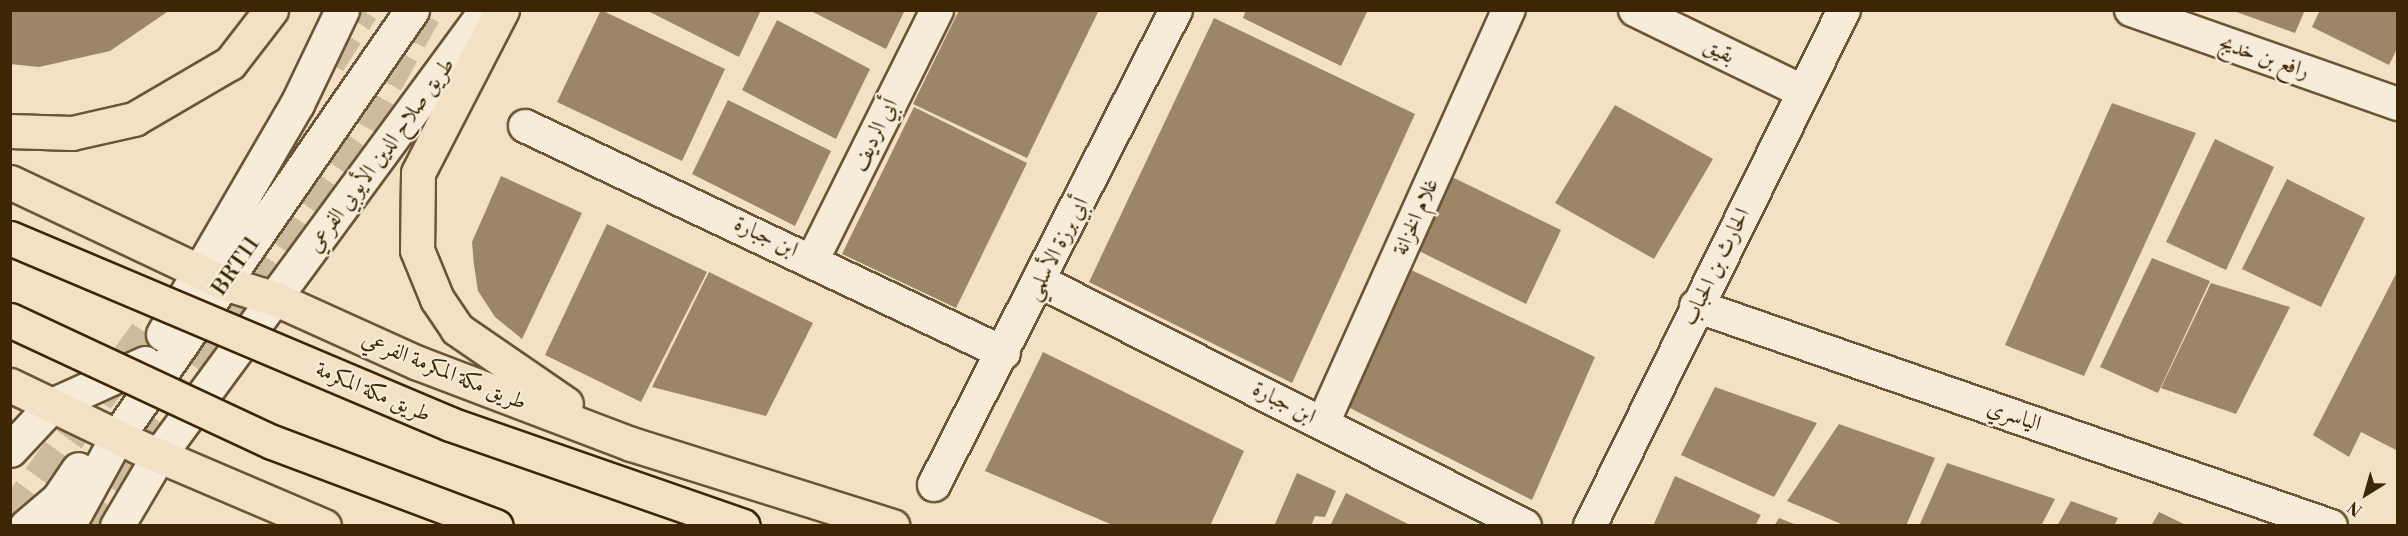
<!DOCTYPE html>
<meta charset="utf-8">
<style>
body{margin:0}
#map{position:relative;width:2408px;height:536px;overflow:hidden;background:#f3e1c5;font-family:"Libre Bodoni",Amiri,serif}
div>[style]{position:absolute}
.building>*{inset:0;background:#9b8768}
.primary-tunnel>*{height:33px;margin-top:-16.5px;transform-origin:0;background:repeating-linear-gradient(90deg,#cebc9e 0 33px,transparent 0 49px)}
.roads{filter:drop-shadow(2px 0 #6a5534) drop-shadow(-2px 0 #6a5534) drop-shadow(0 2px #6a5534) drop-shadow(0 -2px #6a5534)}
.street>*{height:32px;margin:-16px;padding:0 16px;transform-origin:16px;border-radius:16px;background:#f7ecd9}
.secondary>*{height:33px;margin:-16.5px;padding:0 16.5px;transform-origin:16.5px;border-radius:16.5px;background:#f7ecd9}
.primary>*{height:33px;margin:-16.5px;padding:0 16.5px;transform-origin:16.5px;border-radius:16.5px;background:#f3e1c5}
.bridges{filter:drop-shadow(2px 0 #3c2603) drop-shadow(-2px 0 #3c2603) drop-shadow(0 2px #3c2603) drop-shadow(0 -2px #3c2603)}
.highway-bridge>*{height:33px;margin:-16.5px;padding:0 16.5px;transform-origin:16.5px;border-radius:16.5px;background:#f3e1c5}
span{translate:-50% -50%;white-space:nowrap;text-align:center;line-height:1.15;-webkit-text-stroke:4.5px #f7ecd9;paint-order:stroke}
.street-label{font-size:22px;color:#3c2603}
.frame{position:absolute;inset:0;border:12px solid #3c2603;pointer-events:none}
.north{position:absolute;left:2336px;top:464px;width:60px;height:60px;-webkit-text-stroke:4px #f7ecd9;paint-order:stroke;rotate:217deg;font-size:16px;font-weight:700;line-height:24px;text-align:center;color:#3c2603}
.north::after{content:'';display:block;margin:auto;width:21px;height:27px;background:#3c2603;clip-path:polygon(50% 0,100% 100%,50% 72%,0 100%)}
</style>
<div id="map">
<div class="building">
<i style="clip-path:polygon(10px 10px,170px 10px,110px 51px,39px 67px,10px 64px)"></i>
<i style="clip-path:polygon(601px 10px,725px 69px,682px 161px,557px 102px)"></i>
<i style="clip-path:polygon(646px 10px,761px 10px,739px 57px)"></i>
<i style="clip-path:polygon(809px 10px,905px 10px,886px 49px)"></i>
<i style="clip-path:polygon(959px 10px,1098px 12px,1027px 158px,913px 104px)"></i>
<i style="clip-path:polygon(1246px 10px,1368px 10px,1341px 66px,1243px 18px)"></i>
<i style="clip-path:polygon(2231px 10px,2305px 10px,2295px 33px)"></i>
<i style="clip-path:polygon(2320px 10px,2398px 10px,2398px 47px,2389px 65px,2312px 27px)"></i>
<i style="clip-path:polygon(1214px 18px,1415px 114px,1292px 383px,1089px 282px)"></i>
<i style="clip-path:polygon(777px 20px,870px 69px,836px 139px,742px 90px)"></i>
<i style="clip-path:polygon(728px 100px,831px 151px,795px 226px,692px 174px)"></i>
<i style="clip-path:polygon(2112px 103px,2196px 133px,2084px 376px,2005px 345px)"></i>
<i style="clip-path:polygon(1615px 105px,1713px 159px,1654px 259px,1555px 203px)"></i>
<i style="clip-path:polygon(914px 107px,1027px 163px,956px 308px,842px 254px)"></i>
<i style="clip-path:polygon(2215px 139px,2274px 167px,2226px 270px,2166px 242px)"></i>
<i style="clip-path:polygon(501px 176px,582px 213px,522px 339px,495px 317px,478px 291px,474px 265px,472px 242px)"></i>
<i style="clip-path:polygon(1450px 176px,1561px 230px,1526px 304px,1419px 251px)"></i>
<i style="clip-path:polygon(2287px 179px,2365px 218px,2321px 307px,2242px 269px)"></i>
<i style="clip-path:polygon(607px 224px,707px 272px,641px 402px,545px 355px)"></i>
<i style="clip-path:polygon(2152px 258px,2210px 281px,2158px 393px,2100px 367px)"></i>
<i style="clip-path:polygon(1405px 267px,1595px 357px,1532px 500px,1346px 406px)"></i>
<i style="clip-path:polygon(2398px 270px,2398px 451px,2361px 432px,2349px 457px,2313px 435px)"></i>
<i style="clip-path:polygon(709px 272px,813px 323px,766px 416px,652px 387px)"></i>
<i style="clip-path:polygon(2211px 283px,2290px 307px,2236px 414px,2161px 388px)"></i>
<i style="clip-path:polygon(1043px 352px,1244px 451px,1210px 526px,1115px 526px,985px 471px)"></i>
<i style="clip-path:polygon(1715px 387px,1817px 423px,1774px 497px,1681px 455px)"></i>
<i style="clip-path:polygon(1839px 424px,1935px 458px,1906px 526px,1846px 526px,1787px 501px)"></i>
<i style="clip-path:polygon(1947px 463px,2055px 499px,2041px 526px,1919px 526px)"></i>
<i style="clip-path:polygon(1297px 473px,1336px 491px,1325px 517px,1315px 516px,1311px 526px,1274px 526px)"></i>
<i style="clip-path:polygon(1675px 476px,1761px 515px,1755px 526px,1653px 526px)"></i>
<i style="clip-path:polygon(1346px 493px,1412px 526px,1330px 526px)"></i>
<i style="clip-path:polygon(2071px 501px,2118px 518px,2114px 526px,2057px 526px)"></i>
<i style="clip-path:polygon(2159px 512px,2188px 526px,2151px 526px)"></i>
<i style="clip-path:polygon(1779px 518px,1797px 525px,1797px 526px,1774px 526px)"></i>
</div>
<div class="primary-tunnel">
<i style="left:329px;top:62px;width:62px;rotate:-57.6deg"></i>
<i style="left:10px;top:517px;width:273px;rotate:-53.6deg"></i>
<i style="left:81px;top:526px;width:490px;rotate:-54.9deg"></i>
<i style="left:363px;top:125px;width:127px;rotate:-61.2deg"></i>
</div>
<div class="roads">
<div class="street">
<i style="left:1635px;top:10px;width:186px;rotate:25.9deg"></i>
<i style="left:2131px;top:10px;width:283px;rotate:19.4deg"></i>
<i style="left:525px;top:126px;width:530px;rotate:25.36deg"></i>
<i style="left:813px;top:259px;width:278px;rotate:-63.5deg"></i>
<i style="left:1041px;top:282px;width:542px;rotate:26.75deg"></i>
<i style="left:1696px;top:306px;width:672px;rotate:19.11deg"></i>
<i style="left:1323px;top:423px;width:453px;rotate:-65.8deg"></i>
<i style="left:934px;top:485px;width:533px;rotate:-63deg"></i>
<i style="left:1590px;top:526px;width:575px;rotate:-63.79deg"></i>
</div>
<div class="secondary">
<i style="left:163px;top:334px;width:266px;rotate:-59.8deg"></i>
<i style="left:297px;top:104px;width:104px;rotate:-64.4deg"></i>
<i style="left:10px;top:450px;width:62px;rotate:-47deg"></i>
<i style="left:52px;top:405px;width:102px;rotate:-24.3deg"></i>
<i style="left:26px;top:526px;width:42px;rotate:-40.2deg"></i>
<i style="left:58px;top:499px;width:36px;rotate:-56deg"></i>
<i style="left:68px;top:526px;width:102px;rotate:-61.2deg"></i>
<i style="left:117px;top:437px;width:519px;rotate:-55.36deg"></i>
<i style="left:117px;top:526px;width:82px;rotate:-59.4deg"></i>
<i style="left:159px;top:455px;width:552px;rotate:-53.69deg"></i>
</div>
<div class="primary">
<i style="left:502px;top:10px;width:183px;rotate:117.3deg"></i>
<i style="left:418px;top:173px;width:77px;rotate:90.7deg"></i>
<i style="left:417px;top:250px;width:53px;rotate:67.8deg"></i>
<i style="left:437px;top:299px;width:36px;rotate:56deg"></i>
<i style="left:457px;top:329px;width:132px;rotate:34.5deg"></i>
<i style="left:10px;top:131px;width:62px;rotate:1.8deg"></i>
<i style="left:72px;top:133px;width:64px;rotate:-12.7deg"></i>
<i style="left:134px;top:119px;width:111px;rotate:-30.3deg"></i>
<i style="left:230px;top:63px;width:67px;rotate:-52.3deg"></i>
<i style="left:10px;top:182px;width:237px;rotate:25.3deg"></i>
<i style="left:224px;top:283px;width:54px;rotate:17.1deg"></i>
<i style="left:276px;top:299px;width:156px;rotate:24.3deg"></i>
<i style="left:418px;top:363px;width:228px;rotate:20.8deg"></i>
<i style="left:631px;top:444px;width:274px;rotate:17.4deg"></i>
<i style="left:10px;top:385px;width:143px;rotate:25.7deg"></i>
<i style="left:139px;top:447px;width:201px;rotate:23.1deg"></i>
</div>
</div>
<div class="bridges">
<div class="highway-bridge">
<i style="left:10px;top:238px;width:478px;rotate:22.9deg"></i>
<i style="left:450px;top:424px;width:310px;rotate:19.2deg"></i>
<i style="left:10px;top:320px;width:289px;rotate:25deg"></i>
<i style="left:272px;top:442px;width:239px;rotate:20.6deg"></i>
</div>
</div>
<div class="street-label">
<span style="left:1719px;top:51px;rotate:26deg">بقيق</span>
<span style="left:2264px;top:57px;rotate:19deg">رافع بن خديج</span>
<span style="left:875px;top:135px;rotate:-64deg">أبي الرديف</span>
<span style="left:381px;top:155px;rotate:-54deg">طريق صلاح الدين الأيوبي الفرعي</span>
<span style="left:1416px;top:217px;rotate:-66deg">غلام الخزانة</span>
<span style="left:766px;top:237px;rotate:25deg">ابن جبارة</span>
<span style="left:1057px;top:249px;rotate:-63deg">أبي برزة الأسلمي</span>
<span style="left:236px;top:266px;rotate:-55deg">BRT11</span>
<span style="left:1716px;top:267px;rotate:-64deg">الحارث بن الحباب</span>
<span style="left:444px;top:371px;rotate:22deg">طريق مكة المكرمة الفرعي</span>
<span style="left:373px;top:392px;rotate:23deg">طريق مكة المكرمة</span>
<span style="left:1284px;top:403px;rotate:27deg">ابن جبارة</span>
<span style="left:2014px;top:416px;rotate:19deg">الياسري</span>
</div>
<div class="frame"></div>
<div class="north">N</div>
</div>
